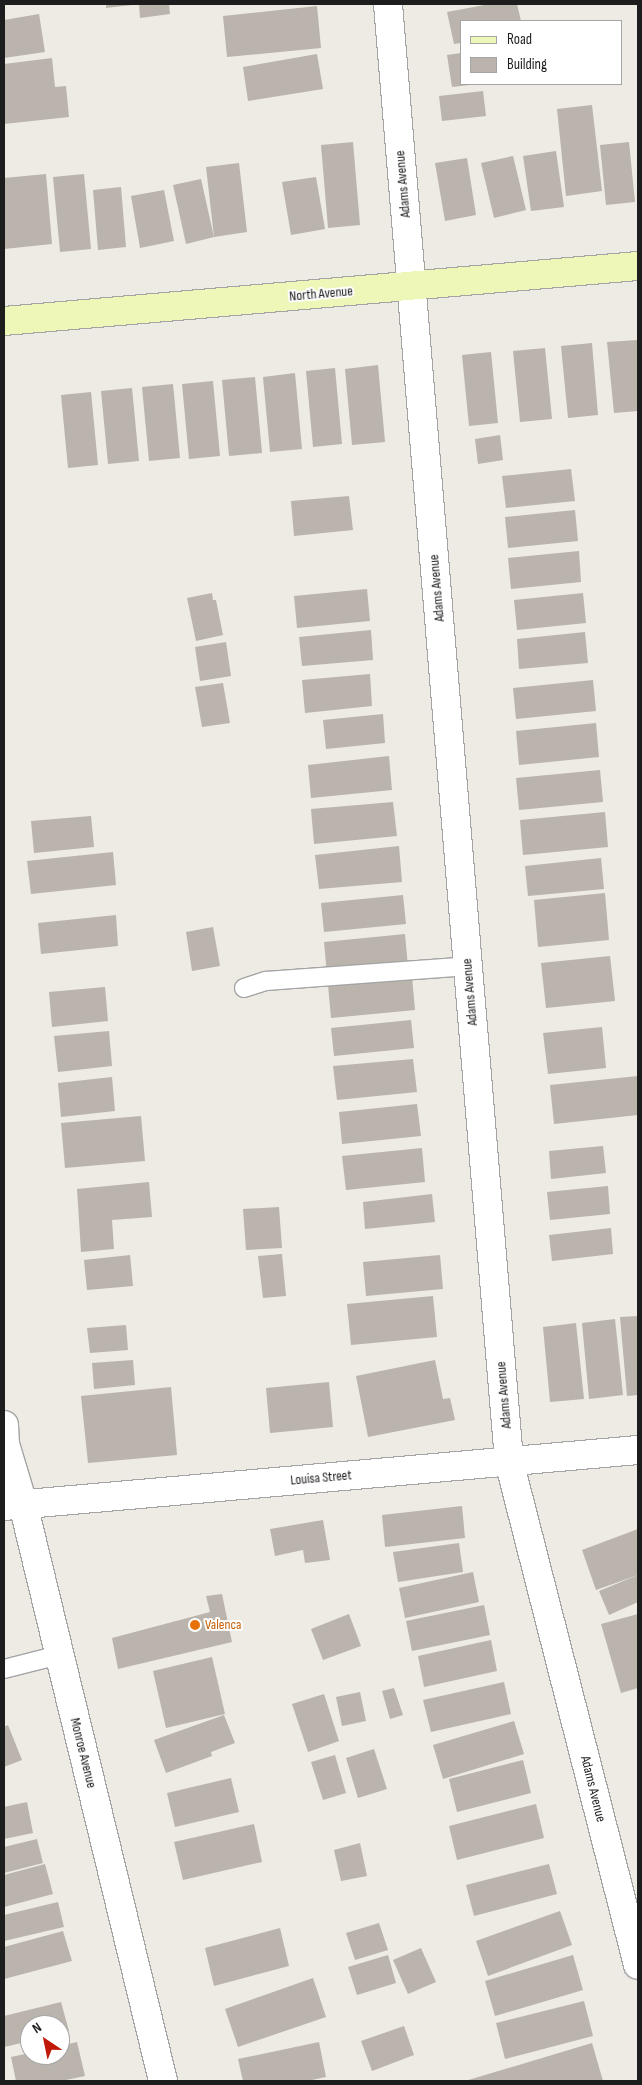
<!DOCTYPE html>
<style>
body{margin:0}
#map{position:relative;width:642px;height:2085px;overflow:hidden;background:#edebe3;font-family:"Sofia Sans Condensed",sans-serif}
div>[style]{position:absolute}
.building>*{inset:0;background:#bab4ac}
.roads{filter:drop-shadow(1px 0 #a4a4a4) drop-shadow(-1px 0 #a4a4a4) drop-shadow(0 1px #a4a4a4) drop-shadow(0 -1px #a4a4a4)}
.lane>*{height:18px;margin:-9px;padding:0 9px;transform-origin:9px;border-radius:9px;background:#fff}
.street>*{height:28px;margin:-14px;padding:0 14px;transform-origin:14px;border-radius:14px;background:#fff}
.secondary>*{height:28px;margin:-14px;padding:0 14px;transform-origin:14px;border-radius:14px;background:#eef6b8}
.dots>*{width:14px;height:14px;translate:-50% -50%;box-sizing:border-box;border:2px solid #fff;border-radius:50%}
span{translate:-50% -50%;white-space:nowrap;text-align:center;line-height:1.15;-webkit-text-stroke:4px #fff;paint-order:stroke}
.street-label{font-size:14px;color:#1d1d1d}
.food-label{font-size:14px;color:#c56008}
.left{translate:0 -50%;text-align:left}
.frame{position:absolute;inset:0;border:5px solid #1d1d1d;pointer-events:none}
.legend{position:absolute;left:460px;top:20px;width:162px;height:65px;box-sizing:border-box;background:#fff;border:1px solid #a5a5a5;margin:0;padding:6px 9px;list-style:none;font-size:15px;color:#1d1d1d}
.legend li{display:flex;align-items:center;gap:10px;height:25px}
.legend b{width:25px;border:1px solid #a5a5a5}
.north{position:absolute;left:20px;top:2015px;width:50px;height:50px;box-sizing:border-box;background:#fff;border:1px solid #a5a5a5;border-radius:50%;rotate:326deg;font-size:14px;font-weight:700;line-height:20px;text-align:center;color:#1d1d1d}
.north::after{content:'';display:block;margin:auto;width:18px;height:22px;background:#c11908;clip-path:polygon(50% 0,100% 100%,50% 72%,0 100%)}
</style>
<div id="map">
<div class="building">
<i style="clip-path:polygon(106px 4px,132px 4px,132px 5px,106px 8px)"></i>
<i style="clip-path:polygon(139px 4px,169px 4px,170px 14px,140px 18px)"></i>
<i style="clip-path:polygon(490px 4px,517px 4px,521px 21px,461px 21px,461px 43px,454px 44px,447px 12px)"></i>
<i style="clip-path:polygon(317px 6px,321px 48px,227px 57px,223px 16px)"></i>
<i style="clip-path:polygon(39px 14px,45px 52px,4px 58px,4px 20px)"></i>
<i style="clip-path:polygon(461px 53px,461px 84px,469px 85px,452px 87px,447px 55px)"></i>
<i style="clip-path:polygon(317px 54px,323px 89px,248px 101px,243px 67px)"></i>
<i style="clip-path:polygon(52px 58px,55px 87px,66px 86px,69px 117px,4px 124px,4px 64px)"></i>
<i style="clip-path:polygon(483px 91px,486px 116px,442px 121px,439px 96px)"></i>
<i style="clip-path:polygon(592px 105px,602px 191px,566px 196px,557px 109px)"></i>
<i style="clip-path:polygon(353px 142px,360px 225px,328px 228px,321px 145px)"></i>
<i style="clip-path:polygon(629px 142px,635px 202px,606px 205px,600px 145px)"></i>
<i style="clip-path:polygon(556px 151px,564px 207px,531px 211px,523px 156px)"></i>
<i style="clip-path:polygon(513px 156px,526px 210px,494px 218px,481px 163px)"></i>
<i style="clip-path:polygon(467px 158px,476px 215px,445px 221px,435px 163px)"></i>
<i style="clip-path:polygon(239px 163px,247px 232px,214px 237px,206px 167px)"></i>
<i style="clip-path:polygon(46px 174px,52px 244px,4px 249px,4px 178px)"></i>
<i style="clip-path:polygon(84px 174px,91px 249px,60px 252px,53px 177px)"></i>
<i style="clip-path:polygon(316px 177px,325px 229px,291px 235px,282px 182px)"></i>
<i style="clip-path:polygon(201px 179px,214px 237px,186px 244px,173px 185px)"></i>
<i style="clip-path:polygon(121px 187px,126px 247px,98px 250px,93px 190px)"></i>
<i style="clip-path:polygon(164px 190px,174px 241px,140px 248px,131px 196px)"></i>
<i style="clip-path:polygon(637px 340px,638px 411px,614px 413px,607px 342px)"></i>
<i style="clip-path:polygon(592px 343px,598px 415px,568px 418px,561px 346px)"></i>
<i style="clip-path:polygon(545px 348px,552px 419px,520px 422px,513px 351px)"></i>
<i style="clip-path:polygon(491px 352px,498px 423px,469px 426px,462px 355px)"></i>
<i style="clip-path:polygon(378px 365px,385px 442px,352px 445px,345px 369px)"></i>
<i style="clip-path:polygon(335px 368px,342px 444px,313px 447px,306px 371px)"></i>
<i style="clip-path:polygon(295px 373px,302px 449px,270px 452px,263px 377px)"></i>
<i style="clip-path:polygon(255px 377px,262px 453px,229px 456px,222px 380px)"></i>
<i style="clip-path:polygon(213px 381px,220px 456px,189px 459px,182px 384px)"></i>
<i style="clip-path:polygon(173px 384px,180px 458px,149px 461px,142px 387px)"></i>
<i style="clip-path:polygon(132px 388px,139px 461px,108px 464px,101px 391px)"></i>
<i style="clip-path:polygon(91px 392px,98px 465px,68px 468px,61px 395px)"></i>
<i style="clip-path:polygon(500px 435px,503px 460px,478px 464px,475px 439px)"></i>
<i style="clip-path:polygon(571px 469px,575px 501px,506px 508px,502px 476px)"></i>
<i style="clip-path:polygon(349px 496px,353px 530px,294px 536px,291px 501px)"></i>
<i style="clip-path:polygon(575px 510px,578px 541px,508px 548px,505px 517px)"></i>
<i style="clip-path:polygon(579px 551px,581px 582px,511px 589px,508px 558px)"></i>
<i style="clip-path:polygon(367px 589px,370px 621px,297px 628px,294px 596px)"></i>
<i style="clip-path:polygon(212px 593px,213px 600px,216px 600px,223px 635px,196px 641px,187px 598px)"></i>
<i style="clip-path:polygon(583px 593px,586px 623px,517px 630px,514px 600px)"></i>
<i style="clip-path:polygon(371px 630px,373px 660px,302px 666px,299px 637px)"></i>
<i style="clip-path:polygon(585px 632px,588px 663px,519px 669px,517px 639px)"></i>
<i style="clip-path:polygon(226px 642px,231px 676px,200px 681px,195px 647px)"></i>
<i style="clip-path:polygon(370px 674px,372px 706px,305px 713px,302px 680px)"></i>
<i style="clip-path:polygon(593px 680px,596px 711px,516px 719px,513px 688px)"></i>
<i style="clip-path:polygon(223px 683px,230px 723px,202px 727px,195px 687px)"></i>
<i style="clip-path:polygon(383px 714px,385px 743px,326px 749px,323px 720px)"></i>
<i style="clip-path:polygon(596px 723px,599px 757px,519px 765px,516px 731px)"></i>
<i style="clip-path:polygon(389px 756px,392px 790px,311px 798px,308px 765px)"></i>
<i style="clip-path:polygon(600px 770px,603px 802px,519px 810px,516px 778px)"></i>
<i style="clip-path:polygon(393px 802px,397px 836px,314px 844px,311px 809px)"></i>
<i style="clip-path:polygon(605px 812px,608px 847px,523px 855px,520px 820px)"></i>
<i style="clip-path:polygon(91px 816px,94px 847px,34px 853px,31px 821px)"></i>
<i style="clip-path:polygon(399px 846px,402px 882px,319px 889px,315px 855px)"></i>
<i style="clip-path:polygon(113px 852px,116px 885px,31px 894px,27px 861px)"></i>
<i style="clip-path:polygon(601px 858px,604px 889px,528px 896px,525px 866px)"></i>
<i style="clip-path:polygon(605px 893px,609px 940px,538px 947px,534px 900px)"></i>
<i style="clip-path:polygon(403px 895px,406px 924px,324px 932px,321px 903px)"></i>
<i style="clip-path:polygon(116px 915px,118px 946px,41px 954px,38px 923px)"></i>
<i style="clip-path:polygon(213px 927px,220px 966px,192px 971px,186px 932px)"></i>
<i style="clip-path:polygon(405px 934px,408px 967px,327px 975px,324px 942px)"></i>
<i style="clip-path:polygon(610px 956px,615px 1001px,546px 1008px,541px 963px)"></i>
<i style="clip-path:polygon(412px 977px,415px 1010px,331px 1018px,328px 985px)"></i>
<i style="clip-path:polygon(105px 987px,108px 1021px,52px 1027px,49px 992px)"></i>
<i style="clip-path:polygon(411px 1020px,414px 1048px,334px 1056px,331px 1028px)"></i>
<i style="clip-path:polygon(602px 1027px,606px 1068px,548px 1074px,543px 1033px)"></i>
<i style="clip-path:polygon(109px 1031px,112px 1066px,58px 1072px,54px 1036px)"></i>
<i style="clip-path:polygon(413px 1059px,417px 1092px,337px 1100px,333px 1066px)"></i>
<i style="clip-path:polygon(638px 1076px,638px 1115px,554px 1124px,550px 1085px)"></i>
<i style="clip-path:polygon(112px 1077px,115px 1111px,61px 1117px,58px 1083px)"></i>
<i style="clip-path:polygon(417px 1104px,421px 1136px,342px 1144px,339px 1112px)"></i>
<i style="clip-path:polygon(141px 1116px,145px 1161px,65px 1168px,61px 1123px)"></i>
<i style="clip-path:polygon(603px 1146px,606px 1173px,551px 1179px,549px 1151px)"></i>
<i style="clip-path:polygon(422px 1148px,425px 1182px,346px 1190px,342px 1156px)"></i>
<i style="clip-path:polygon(149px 1182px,152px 1217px,112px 1220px,114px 1249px,81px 1252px,77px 1189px)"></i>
<i style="clip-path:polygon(608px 1186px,610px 1214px,550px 1220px,547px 1192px)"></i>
<i style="clip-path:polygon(432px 1194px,435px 1222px,365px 1229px,363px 1202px)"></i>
<i style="clip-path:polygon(279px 1207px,282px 1248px,246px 1250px,243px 1209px)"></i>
<i style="clip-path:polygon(611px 1228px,613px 1254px,552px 1261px,549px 1235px)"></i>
<i style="clip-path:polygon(282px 1254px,286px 1296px,263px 1298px,258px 1256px)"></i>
<i style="clip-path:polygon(130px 1255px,133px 1286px,87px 1290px,84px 1260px)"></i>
<i style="clip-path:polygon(440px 1255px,443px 1289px,366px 1296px,363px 1262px)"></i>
<i style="clip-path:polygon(433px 1296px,437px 1337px,351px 1345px,347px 1304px)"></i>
<i style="clip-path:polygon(638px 1316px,638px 1395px,627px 1396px,620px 1317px)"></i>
<i style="clip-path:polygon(615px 1319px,623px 1395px,589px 1399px,582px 1323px)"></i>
<i style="clip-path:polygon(576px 1323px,584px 1399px,550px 1402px,543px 1327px)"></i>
<i style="clip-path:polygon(126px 1325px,128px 1350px,90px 1353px,87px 1328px)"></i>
<i style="clip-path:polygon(133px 1360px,135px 1385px,94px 1389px,92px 1363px)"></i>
<i style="clip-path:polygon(435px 1360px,443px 1399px,450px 1398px,455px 1420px,368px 1437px,356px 1376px)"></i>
<i style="clip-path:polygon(329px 1382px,333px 1427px,270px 1433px,266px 1388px)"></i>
<i style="clip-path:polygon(171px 1387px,177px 1455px,88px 1463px,81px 1396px)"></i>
<i style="clip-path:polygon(462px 1506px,465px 1538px,385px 1547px,382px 1515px)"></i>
<i style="clip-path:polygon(323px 1520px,330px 1560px,305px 1563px,303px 1550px,275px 1556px,270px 1529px)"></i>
<i style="clip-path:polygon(638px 1529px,638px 1575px,596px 1590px,582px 1550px)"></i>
<i style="clip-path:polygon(459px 1543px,463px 1572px,398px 1582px,393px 1552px)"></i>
<i style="clip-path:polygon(473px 1572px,479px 1602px,405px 1618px,399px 1588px)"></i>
<i style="clip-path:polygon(638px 1575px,638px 1602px,609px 1615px,599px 1591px)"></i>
<i style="clip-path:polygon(222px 1594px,232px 1642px,118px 1669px,112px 1638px,210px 1612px,206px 1596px)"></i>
<i style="clip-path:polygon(484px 1605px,490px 1635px,412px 1651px,406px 1621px)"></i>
<i style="clip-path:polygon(349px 1614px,361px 1646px,323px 1660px,311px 1629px)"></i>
<i style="clip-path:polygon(638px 1614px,638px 1688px,621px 1693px,601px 1624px)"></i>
<i style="clip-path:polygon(491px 1640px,497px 1671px,424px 1687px,418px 1656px)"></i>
<i style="clip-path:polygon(212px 1657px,225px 1714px,166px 1728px,153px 1671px)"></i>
<i style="clip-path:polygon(504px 1682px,511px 1714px,431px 1732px,423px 1700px)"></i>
<i style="clip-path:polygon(394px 1688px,403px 1715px,390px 1719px,382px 1691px)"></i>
<i style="clip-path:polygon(360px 1692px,366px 1721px,342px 1726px,336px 1697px)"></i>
<i style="clip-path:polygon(324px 1694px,339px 1741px,308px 1752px,292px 1704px)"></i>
<i style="clip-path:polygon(224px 1715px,235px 1743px,211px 1752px,212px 1756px,166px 1773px,154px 1740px)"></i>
<i style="clip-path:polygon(514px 1721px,524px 1754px,443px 1779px,433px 1745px)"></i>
<i style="clip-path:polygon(8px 1725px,22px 1760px,4px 1767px,4px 1727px)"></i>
<i style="clip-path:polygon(374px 1749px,387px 1789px,358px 1798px,346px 1758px)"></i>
<i style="clip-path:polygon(335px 1755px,346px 1793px,323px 1800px,311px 1762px)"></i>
<i style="clip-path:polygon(523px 1760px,531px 1793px,457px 1812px,449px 1779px)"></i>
<i style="clip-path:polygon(231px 1778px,239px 1812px,175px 1827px,167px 1793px)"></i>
<i style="clip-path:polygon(27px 1802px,33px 1833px,4px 1839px,4px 1807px)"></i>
<i style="clip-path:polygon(536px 1804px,544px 1838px,457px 1860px,449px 1826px)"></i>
<i style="clip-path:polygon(254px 1824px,262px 1862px,183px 1880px,174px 1842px)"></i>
<i style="clip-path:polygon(37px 1839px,43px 1863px,4px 1873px,4px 1847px)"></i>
<i style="clip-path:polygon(360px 1843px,367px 1876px,341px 1881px,334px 1850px)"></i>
<i style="clip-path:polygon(45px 1864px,53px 1894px,4px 1907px,4px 1875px)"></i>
<i style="clip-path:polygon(549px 1864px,557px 1894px,474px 1916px,466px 1885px)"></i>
<i style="clip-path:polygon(58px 1902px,64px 1927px,4px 1941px,4px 1915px)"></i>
<i style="clip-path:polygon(560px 1911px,572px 1945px,488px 1976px,476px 1941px)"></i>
<i style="clip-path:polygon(379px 1923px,388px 1950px,355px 1960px,346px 1933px)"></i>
<i style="clip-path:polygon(280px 1928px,289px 1966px,214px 1986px,205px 1948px)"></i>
<i style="clip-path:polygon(63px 1931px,72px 1961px,4px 1979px,4px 1947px)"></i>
<i style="clip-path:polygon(421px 1948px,436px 1982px,408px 1994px,393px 1960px)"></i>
<i style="clip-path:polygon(388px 1955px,396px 1983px,357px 1995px,348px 1967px)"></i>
<i style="clip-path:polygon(573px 1955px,583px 1990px,495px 2016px,485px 1981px)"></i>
<i style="clip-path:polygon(313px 1978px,326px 2017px,238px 2047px,225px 2009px)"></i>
<i style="clip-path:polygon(584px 2001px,593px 2036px,505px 2059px,496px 2023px)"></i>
<i style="clip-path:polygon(61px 2002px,69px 2031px,60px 2033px,60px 2025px,30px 2025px,30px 2041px,4px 2047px,4px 2016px)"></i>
<i style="clip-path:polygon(404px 2026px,414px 2055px,372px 2071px,361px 2041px)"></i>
<i style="clip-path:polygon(77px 2042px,85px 2076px,61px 2081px,16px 2081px,11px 2057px,30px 2053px,30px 2055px,60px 2055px,60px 2046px)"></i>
<i style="clip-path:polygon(319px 2042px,326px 2077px,307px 2081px,243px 2081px,238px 2059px)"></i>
<i style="clip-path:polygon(592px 2043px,603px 2081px,465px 2081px)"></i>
</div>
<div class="roads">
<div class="lane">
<i style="left:244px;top:988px;width:23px;rotate:-18deg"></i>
<i style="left:266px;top:981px;width:203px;rotate:-4.2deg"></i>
<i style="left:4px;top:1669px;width:57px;rotate:-14.3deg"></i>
</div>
<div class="street">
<i style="left:388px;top:4px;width:1462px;rotate:85.25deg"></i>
<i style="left:509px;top:1461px;width:520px;rotate:75.64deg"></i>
<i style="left:4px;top:1425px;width:19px;rotate:87deg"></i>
<i style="left:5px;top:1444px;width:63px;rotate:73.3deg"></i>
<i style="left:23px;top:1504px;width:594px;rotate:76.36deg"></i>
<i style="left:4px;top:1506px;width:636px;rotate:-5.05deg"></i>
</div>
<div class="secondary">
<i style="left:4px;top:321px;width:636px;rotate:-4.96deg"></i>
</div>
</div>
<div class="dots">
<i style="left:195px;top:1625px;background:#e8710a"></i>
</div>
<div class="street-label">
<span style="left:403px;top:184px;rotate:-95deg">Adams Avenue</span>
<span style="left:321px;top:294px;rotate:-5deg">North Avenue</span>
<span style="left:437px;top:588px;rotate:-95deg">Adams Avenue</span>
<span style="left:470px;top:992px;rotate:-95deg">Adams Avenue</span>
<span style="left:504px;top:1395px;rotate:-95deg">Adams Avenue</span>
<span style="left:321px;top:1478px;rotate:-5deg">Louisa Street</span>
<span style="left:83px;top:1753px;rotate:76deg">Monroe Avenue</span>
<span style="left:593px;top:1789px;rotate:76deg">Adams Avenue</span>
</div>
<div class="food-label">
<span class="left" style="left:205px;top:1625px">Valenca</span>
</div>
<div class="frame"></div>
<ul class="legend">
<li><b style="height:6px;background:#eef6b8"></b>Road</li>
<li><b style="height:14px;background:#bab4ac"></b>Building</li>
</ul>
<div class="north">N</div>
</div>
